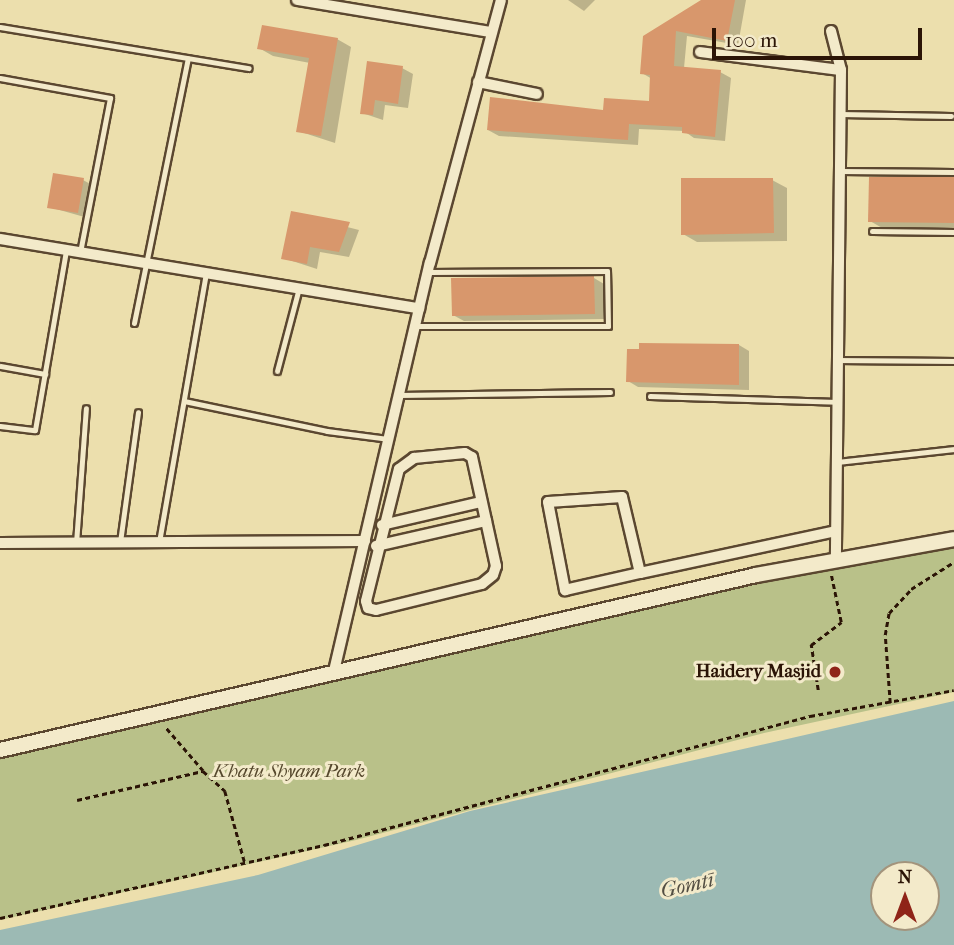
<!DOCTYPE html>
<meta charset="utf-8">
<style>
body{margin:0}
#map{position:relative;width:954px;height:945px;overflow:hidden;background:#ecdfad;font-family:"IM FELL French Canon",serif}
div>[style]{position:absolute}
.green>*{inset:0;background:#b9c189}
.water>*{inset:0;background:#9cbab4}
.shadow>*{inset:0;background:#0003}
.building>*{inset:0;background:#d8976c}
.path>*{height:2.5px;margin-top:-1.25px;transform-origin:0;background:repeating-linear-gradient(90deg,#2b1406 0 5px,transparent 0 8.5px)}
.roads{filter:drop-shadow(2px 0 #5b4730) drop-shadow(-2px 0 #5b4730) drop-shadow(0 2px #5b4730) drop-shadow(0 -2px #5b4730)}
.service>*{height:5px;margin:-2.5px;padding:0 2.5px;transform-origin:2.5px;border-radius:2.5px;background:#f3eaca}
.minor>*{height:10px;margin:-5px;padding:0 5px;transform-origin:5px;border-radius:5px;background:#f3eaca}
.tertiary>*{height:14px;margin:-7px;padding:0 7px;transform-origin:7px;border-radius:7px;background:#f3eaca}
.dots>*{width:19px;height:19px;translate:-50% -50%;box-sizing:border-box;border:4px solid #f3eaca;border-radius:50%}
span{translate:-50% -50%;white-space:nowrap;text-align:center;line-height:1.15;-webkit-text-stroke:6px #f3eaca;paint-order:stroke}
.poi-label{font-size:19px;color:#2b1406;font-weight:700}
.right{translate:-100% -50%;text-align:right}
.park-label{font-size:19px;color:#56482d;font-style:italic}
.water-label{font-size:21px;color:#534e43;font-style:italic}
.north{position:absolute;left:870px;top:861px;width:70px;height:70px;box-sizing:border-box;background:#f3eaca;border:2px solid #a3947c;border-radius:50%;rotate:0deg;font-size:19px;font-weight:700;line-height:28px;text-align:center;color:#2b1406}
.north::after{content:'';display:block;margin:auto;width:24px;height:32px;background:#8f2418;clip-path:polygon(50% 0,100% 100%,50% 72%,0 100%)}
.scale{position:absolute;left:712px;top:28px;width:210px;height:32px;box-sizing:border-box;border:4px solid #2b1406;border-top:0;padding-left:9px;font-size:21px;line-height:24px;white-space:nowrap;color:#2b1406;-webkit-text-stroke:5px #f3eaca;paint-order:stroke}
</style>
<div id="map">
<div class="green">
<i style="clip-path:polygon(954px 545px,954px 692px,764px 733px,356px 840px,0 920px,0 757px,840px 561px)"></i>
</div>
<div class="water">
<i style="clip-path:polygon(evenodd,954px 701px,954px 945px,0 945px,0 930px,258px 875px,470px 811px,954px 701px,884px 875px,926px 875px,926px 917px,884px 917px,884px 875px)"></i>
</div>
<div class="shadow">
<i style="clip-path:polygon(568px 0,595px 0,584px 11px)"></i>
<i style="clip-path:polygon(704px 0,746px 0,738px 45px,687px 36px,684px 68px,720px 72px,731px 78px,725px 141px,694px 138px,684px 131px,639px 129px,638px 145px,499px 136px,488px 130px,650px 103px,652px 79px,642px 73px,645px 37px)"></i>
<i style="clip-path:polygon(337px 39px,351px 47px,335px 143px,298px 131px,310px 63px,273px 56px,259px 48px)"></i>
<i style="clip-path:polygon(402px 68px,413px 74px,408px 108px,385px 105px,383px 120px,362px 113px)"></i>
<i style="clip-path:polygon(954px 178px,954px 230px,884px 229px,870px 221px)"></i>
<i style="clip-path:polygon(83px 180px,94px 186px,88px 218px,49px 207px)"></i>
<i style="clip-path:polygon(772px 180px,787px 188px,787px 241px,697px 242px,683px 234px)"></i>
<i style="clip-path:polygon(292px 213px,359px 230px,349px 257px,320px 252px,317px 269px,283px 258px)"></i>
<i style="clip-path:polygon(594px 278px,604px 284px,605px 319px,464px 321px,453px 315px)"></i>
<i style="clip-path:polygon(739px 345px,749px 351px,749px 390px,638px 387px,628px 381px)"></i>
</div>
<div class="building">
<i style="clip-path:polygon(701px 0,735px 0,727px 41px,676px 31px,674px 66px,721px 70px,715px 137px,682px 133px,682px 127px,629px 124px,628px 140px,487px 130px,490px 97px,603px 110px,604px 98px,649px 101px,650px 75px,640px 74px,643px 36px)"></i>
<i style="clip-path:polygon(262px 25px,338px 38px,321px 136px,296px 132px,309px 58px,257px 49px)"></i>
<i style="clip-path:polygon(367px 61px,403px 66px,398px 104px,375px 100px,373px 115px,360px 114px)"></i>
<i style="clip-path:polygon(53px 173px,84px 178px,78px 213px,47px 208px)"></i>
<i style="clip-path:polygon(869px 177px,954px 177px,954px 223px,868px 222px)"></i>
<i style="clip-path:polygon(681px 178px,773px 178px,774px 233px,681px 235px)"></i>
<i style="clip-path:polygon(291px 211px,350px 222px,339px 252px,310px 247px,307px 264px,281px 259px)"></i>
<i style="clip-path:polygon(594px 276px,595px 314px,452px 316px,451px 278px)"></i>
<i style="clip-path:polygon(639px 343px,739px 344px,739px 385px,626px 382px,627px 349px,639px 349px)"></i>
</div>
<div class="path">
<i style="left:818px;top:690px;width:46px;rotate:-98.8deg"></i>
<i style="left:811px;top:645px;width:38px;rotate:-37deg"></i>
<i style="left:841px;top:622px;width:49px;rotate:-101.8deg"></i>
<i style="left:890px;top:703px;width:68px;rotate:-94.2deg"></i>
<i style="left:885px;top:635px;width:22px;rotate:-80deg"></i>
<i style="left:889px;top:613px;width:33px;rotate:-47deg"></i>
<i style="left:911px;top:589px;width:51px;rotate:-32.1deg"></i>
<i style="left:203px;top:771px;width:30px;rotate:42deg"></i>
<i style="left:225px;top:791px;width:75px;rotate:74.5deg"></i>
<i style="left:77px;top:800px;width:129px;rotate:-13deg"></i>
<i style="left:203px;top:771px;width:58px;rotate:-130.8deg"></i>
<i style="left:0;top:918px;width:332px;rotate:-12.7deg"></i>
<i style="left:324px;top:845px;width:503px;rotate:-14.87deg"></i>
<i style="left:810px;top:716px;width:146px;rotate:-10.2deg"></i>
</div>
<div class="roads">
<div class="service">
<i style="left:0;top:27px;width:252px;rotate:9.4deg"></i>
<i style="left:0;top:78px;width:112px;rotate:10.3deg"></i>
<i style="left:110px;top:98px;width:157px;rotate:101deg"></i>
<i style="left:840px;top:114px;width:111px;rotate:1deg"></i>
<i style="left:840px;top:171px;width:114px;rotate:0.5deg"></i>
<i style="left:872px;top:231px;width:82px;rotate:0.7deg"></i>
<i style="left:134px;top:323px;width:270px;rotate:-78.5deg"></i>
<i style="left:415px;top:326px;width:193px"></i>
<i style="left:608px;top:326px;width:55px;rotate:-91deg"></i>
<i style="left:607px;top:271px;width:179px;rotate:179.7deg"></i>
<i style="left:838px;top:360px;width:116px;rotate:0.5deg"></i>
<i style="left:0;top:366px;width:46px;rotate:10.1deg"></i>
<i style="left:277px;top:371px;width:86px;rotate:-75.2deg"></i>
<i style="left:399px;top:395px;width:211px;rotate:-0.8deg"></i>
<i style="left:650px;top:396px;width:187px;rotate:1.8deg"></i>
<i style="left:184px;top:401px;width:146px;rotate:11.8deg"></i>
<i style="left:327px;top:431px;width:63px;rotate:7.4deg"></i>
<i style="left:0;top:426px;width:35px;rotate:7deg"></i>
<i style="left:35px;top:430px;width:183px;rotate:-80.2deg"></i>
<i style="left:837px;top:462px;width:118px;rotate:-6.3deg"></i>
<i style="left:120px;top:542px;width:131px;rotate:-82.1deg"></i>
<i style="left:159px;top:542px;width:273px;rotate:-80.1deg"></i>
<i style="left:76px;top:543px;width:135px;rotate:-85.8deg"></i>
</div>
<div class="minor">
<i style="left:297px;top:0;width:197px;rotate:9.4deg"></i>
<i style="left:831px;top:31px;width:40px;rotate:75.6deg"></i>
<i style="left:841px;top:70px;width:489px;rotate:90.6deg"></i>
<i style="left:700px;top:52px;width:142px;rotate:7.3deg"></i>
<i style="left:478px;top:82px;width:60px;rotate:11.5deg"></i>
<i style="left:0;top:239px;width:425px;rotate:9.4deg"></i>
<i style="left:465px;top:453px;width:8px;rotate:30deg"></i>
<i style="left:472px;top:457px;width:112px;rotate:77.6deg"></i>
<i style="left:496px;top:566px;width:9px;rotate:108deg"></i>
<i style="left:493px;top:575px;width:14px;rotate:141deg"></i>
<i style="left:482px;top:584px;width:109px;rotate:166.2deg"></i>
<i style="left:376px;top:610px;width:8px;rotate:-166deg"></i>
<i style="left:368px;top:608px;width:7px;rotate:-106deg"></i>
<i style="left:366px;top:601px;width:136px;rotate:-76deg"></i>
<i style="left:399px;top:469px;width:19px;rotate:-36deg"></i>
<i style="left:414px;top:458px;width:51px;rotate:-5.6deg"></i>
<i style="left:382px;top:525px;width:102px;rotate:-13.1deg"></i>
<i style="left:0;top:543px;width:365px;rotate:-0.3deg"></i>
<i style="left:376px;top:546px;width:113px;rotate:-12.8deg"></i>
<i style="left:640px;top:573px;width:78px;rotate:-103.3deg"></i>
<i style="left:622px;top:497px;width:74px;rotate:176.1deg"></i>
<i style="left:548px;top:502px;width:90px;rotate:79.1deg"></i>
<i style="left:565px;top:590px;width:77px;rotate:-12.8deg"></i>
<i style="left:640px;top:573px;width:200px;rotate:-12.1deg"></i>
<i style="left:334px;top:671px;width:419px;rotate:-76.8deg"></i>
<i style="left:430px;top:263px;width:272px;rotate:-74.9deg"></i>
</div>
<div class="tertiary">
<i style="left:0;top:750px;width:776px;rotate:-13.03deg"></i>
<i style="left:756px;top:575px;width:201px;rotate:-10.3deg"></i>
</div>
</div>
<div class="dots">
<i style="left:835px;top:672px;background:#8f2418"></i>
</div>
<div class="poi-label">
<span class="right" style="left:821px;top:672px">Haidery Masjid</span>
</div>
<div class="park-label">
<span style="left:289px;top:772px">Khatu Shyam Park</span>
</div>
<div class="water-label">
<span style="left:687px;top:885px;rotate:-13deg">Gomtī</span>
</div>
<div class="north">N</div>
<div class="scale">100 m</div>
</div>
